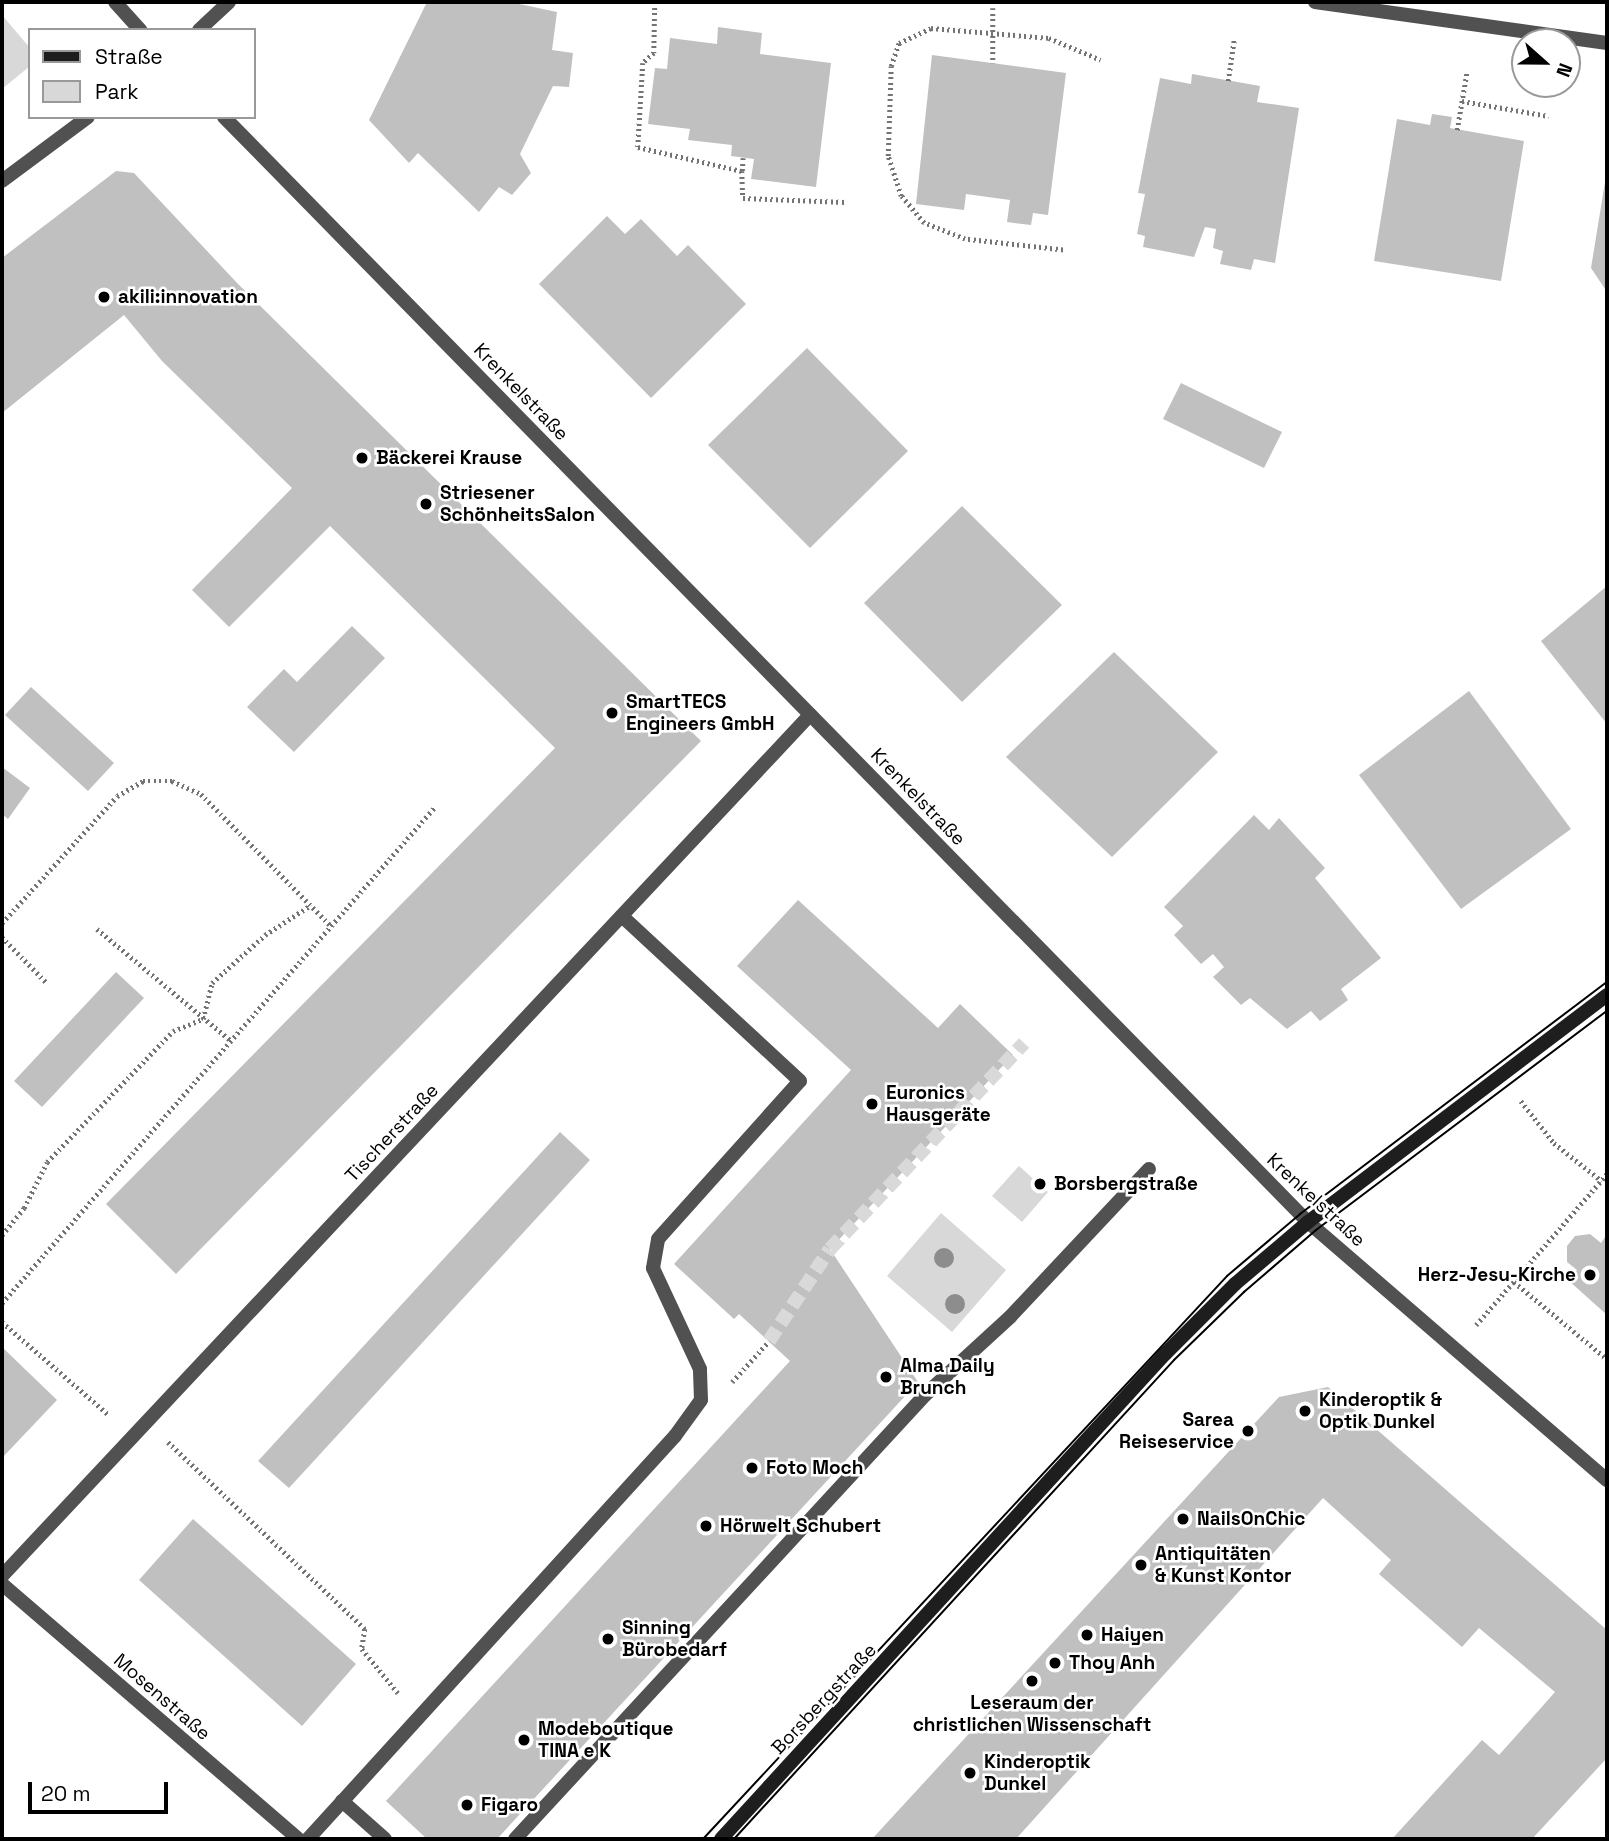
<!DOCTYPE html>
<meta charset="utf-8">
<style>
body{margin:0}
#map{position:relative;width:1609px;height:1841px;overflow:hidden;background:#fff;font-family:"Space Grotesk",sans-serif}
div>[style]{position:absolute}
.green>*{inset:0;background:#d8d8d8}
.building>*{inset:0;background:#c0c0c0}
.pedestrian-tunnel>*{height:14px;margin-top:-7px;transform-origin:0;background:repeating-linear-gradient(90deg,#d9d9d9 0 14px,transparent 0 21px)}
.path>*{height:4.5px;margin-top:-2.25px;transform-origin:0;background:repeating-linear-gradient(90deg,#737373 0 2px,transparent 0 5.5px)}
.service>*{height:14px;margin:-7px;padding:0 7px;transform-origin:7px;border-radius:7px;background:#515151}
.pedestrian>*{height:14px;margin:-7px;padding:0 7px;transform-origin:7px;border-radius:7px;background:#515151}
.minor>*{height:14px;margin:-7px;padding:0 7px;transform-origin:7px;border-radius:7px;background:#515151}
.secondary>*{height:14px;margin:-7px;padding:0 7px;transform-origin:7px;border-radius:7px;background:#1e1e1e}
.tram>*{height:2px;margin:-1px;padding:0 1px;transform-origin:1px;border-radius:1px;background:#000}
.trees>*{width:20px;height:20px;margin:-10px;border-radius:50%;background:#8d8d8d}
.dots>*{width:19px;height:19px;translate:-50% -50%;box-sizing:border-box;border:4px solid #fff;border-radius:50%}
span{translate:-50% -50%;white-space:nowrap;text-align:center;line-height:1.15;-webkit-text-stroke:5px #fff;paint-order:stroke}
.poi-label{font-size:19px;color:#000;font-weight:700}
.left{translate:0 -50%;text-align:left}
.right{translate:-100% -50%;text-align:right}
.street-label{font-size:19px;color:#000}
.frame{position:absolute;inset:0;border:4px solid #000;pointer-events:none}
.legend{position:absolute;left:28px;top:28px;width:228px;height:91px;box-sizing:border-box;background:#fff;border:2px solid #999;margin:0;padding:9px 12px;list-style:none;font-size:21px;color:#000}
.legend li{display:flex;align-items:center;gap:14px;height:35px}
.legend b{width:35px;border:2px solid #999}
.north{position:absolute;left:1511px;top:28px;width:70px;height:70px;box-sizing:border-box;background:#fff;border:2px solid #999;border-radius:50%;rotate:111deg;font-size:19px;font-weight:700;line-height:28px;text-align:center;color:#000}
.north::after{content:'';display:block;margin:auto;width:24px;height:32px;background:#000;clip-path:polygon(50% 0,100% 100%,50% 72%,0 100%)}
.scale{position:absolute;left:28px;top:1782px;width:140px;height:32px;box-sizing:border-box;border:4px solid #000;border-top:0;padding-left:9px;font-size:21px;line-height:24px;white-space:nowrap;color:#000;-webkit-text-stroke:5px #fff;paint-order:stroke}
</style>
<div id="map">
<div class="green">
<i style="clip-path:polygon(2px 15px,30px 48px,30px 66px,2px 89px)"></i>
<i style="clip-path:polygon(1019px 1166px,1048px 1192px,1022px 1222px,992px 1196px)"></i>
<i style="clip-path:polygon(941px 1213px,1006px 1270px,952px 1332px,887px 1276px)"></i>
</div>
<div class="building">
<i style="clip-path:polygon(427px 2px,510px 2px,557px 12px,552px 50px,573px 53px,569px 87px,553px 86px,520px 154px,531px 173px,512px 195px,499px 187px,479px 212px,418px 153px,409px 163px,369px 120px)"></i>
<i style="clip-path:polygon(718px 27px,762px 33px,760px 54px,831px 63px,816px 187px,751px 179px,754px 159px,731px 156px,732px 145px,688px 140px,690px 129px,648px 124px,655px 68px,667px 69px,670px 38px,717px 44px)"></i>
<i style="clip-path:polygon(932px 55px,1066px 73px,1048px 215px,1033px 213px,1031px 225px,1007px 222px,1010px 200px,966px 194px,964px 210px,916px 204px)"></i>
<i style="clip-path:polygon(1192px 74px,1260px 86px,1257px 102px,1299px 108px,1275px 263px,1254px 259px,1251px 270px,1220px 264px,1223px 251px,1213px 248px,1216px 229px,1205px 227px,1194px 257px,1143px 247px,1145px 236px,1137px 234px,1145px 194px,1138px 193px,1160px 78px,1191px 84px)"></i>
<i style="clip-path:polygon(1432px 114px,1452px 117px,1450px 128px,1524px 141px,1501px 281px,1374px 261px,1397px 119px,1430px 125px)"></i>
<i style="clip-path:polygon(116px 171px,134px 173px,238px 284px,701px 741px,176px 1274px,106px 1204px,555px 748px,330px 526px,229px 627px,192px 590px,292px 488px,162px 361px,124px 315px,2px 413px,2px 258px)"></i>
<i style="clip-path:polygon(1606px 176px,1607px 176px,1607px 292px,1591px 268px)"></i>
<i style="clip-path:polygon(607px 216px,625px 234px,641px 219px,677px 256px,688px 245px,746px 304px,651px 398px,539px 284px)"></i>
<i style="clip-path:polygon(807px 348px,908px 451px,810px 548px,708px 445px)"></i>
<i style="clip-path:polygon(1181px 383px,1282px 432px,1264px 468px,1163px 419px)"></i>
<i style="clip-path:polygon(962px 506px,1062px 605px,962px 702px,864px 603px)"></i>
<i style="clip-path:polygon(1607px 586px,1607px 724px,1541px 641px)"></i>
<i style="clip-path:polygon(352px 626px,385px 658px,294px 752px,247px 707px,284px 669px,297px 682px)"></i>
<i style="clip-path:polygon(1114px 652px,1218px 752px,1112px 857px,1006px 757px)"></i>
<i style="clip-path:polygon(31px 687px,114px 763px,88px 791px,5px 715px)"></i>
<i style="clip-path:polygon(1469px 691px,1571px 829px,1461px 909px,1359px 775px)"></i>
<i style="clip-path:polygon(2px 767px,30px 788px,8px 819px,2px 814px)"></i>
<i style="clip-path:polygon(1254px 815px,1269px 830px,1279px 818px,1325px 868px,1315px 878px,1381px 958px,1341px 989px,1348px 1000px,1320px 1021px,1311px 1011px,1287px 1029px,1250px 998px,1241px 1005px,1213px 977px,1224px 967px,1213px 954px,1201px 964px,1174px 935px,1183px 926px,1164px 907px)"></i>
<i style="clip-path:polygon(798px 900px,938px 1028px,960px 1004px,1013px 1055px,830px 1249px,918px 1382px,497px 1839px,427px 1839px,386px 1801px,790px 1361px,739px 1314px,734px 1319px,674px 1264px,851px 1070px,737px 966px)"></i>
<i style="clip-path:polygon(116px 972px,144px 998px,42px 1107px,14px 1081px)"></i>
<i style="clip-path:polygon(560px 1132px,590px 1160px,289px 1488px,258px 1461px)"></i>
<i style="clip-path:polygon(1590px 1234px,1601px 1243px,1607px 1234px,1607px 1315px,1568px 1280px,1577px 1270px,1567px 1262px,1567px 1246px,1575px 1236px)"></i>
<i style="clip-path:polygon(2px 1347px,57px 1400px,2px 1458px)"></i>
<i style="clip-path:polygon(1328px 1387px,1607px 1630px,1607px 1758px,1532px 1839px,1392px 1839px,1482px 1740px,1499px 1755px,1555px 1692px,1479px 1628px,1462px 1647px,1379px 1574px,1391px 1560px,1323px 1498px,1016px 1839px,872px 1839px,1279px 1397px)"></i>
<i style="clip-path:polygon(193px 1519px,356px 1664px,302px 1726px,139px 1580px)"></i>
</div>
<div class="pedestrian-tunnel">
<i style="left:769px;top:1341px;width:110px;rotate:-56.5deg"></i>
<i style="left:830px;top:1249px;width:283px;rotate:-46.7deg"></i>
</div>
<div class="path">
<i style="left:655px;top:2px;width:51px;rotate:91.1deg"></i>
<i style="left:654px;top:53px;width:15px;rotate:138deg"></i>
<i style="left:643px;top:63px;width:84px;rotate:93.4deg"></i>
<i style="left:638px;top:147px;width:107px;rotate:13deg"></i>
<i style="left:742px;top:171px;width:13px;rotate:-86deg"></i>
<i style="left:993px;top:8px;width:55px;rotate:90deg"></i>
<i style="left:1228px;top:81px;width:41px;rotate:-81.7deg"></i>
<i style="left:1462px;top:101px;width:88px;rotate:9.8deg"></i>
<i style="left:1457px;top:130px;width:60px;rotate:-80.4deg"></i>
<i style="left:742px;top:171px;width:27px;rotate:88deg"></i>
<i style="left:743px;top:198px;width:102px;rotate:2.2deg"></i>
<i style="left:1063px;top:250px;width:99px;rotate:-173.6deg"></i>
<i style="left:965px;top:239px;width:44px;rotate:-158.7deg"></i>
<i style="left:924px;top:223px;width:35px;rotate:-130deg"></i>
<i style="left:901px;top:196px;width:42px;rotate:-108deg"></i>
<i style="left:888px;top:156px;width:90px;rotate:-88.1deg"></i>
<i style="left:891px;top:66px;width:24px;rotate:-71deg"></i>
<i style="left:899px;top:43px;width:35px;rotate:-25deg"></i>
<i style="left:931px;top:28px;width:118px;rotate:4.8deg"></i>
<i style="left:1049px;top:38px;width:56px;rotate:22.9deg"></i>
<i style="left:2px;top:923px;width:171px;rotate:-47.8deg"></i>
<i style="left:117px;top:796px;width:30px;rotate:-30deg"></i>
<i style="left:143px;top:781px;width:29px"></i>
<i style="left:172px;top:781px;width:32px;rotate:24deg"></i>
<i style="left:201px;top:794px;width:185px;rotate:45.4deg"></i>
<i style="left:97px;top:929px;width:173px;rotate:39.8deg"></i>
<i style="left:2px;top:937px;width:63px;rotate:45.6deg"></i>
<i style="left:1521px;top:1101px;width:53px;rotate:51.8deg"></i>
<i style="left:1554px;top:1143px;width:61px;rotate:38.4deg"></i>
<i style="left:2px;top:1235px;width:35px;rotate:-51deg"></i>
<i style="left:24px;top:1208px;width:51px;rotate:-63.4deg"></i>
<i style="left:47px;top:1162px;width:182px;rotate:-46.1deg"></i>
<i style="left:173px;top:1031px;width:32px;rotate:-22deg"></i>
<i style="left:203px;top:1019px;width:37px;rotate:-76deg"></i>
<i style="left:212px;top:983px;width:72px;rotate:-42.2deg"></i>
<i style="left:265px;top:935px;width:55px;rotate:-33.1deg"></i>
<i style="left:1514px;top:1282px;width:121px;rotate:39.6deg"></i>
<i style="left:2px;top:1303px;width:657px;rotate:-48.89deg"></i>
<i style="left:2px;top:1322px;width:142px;rotate:41deg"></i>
<i style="left:1476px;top:1325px;width:200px;rotate:-49.1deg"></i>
<i style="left:732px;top:1382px;width:55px;rotate:-47.9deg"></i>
<i style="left:168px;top:1442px;width:272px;rotate:43.5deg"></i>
<i style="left:365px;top:1629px;width:20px;rotate:99deg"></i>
<i style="left:362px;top:1649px;width:57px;rotate:50.7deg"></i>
</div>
<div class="service">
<i style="left:308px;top:1839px;width:545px;rotate:-47.68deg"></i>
<i style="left:675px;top:1436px;width:44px;rotate:-54.2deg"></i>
<i style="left:701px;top:1400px;width:31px;rotate:-92deg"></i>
<i style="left:700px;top:1369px;width:111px;rotate:-115deg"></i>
<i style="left:653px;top:1268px;width:29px;rotate:-80deg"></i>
<i style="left:658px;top:1239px;width:212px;rotate:-48.1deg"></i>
<i style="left:800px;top:1081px;width:243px;rotate:-137.2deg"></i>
</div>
<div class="pedestrian">
<i style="left:342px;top:1801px;width:57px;rotate:41.5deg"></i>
<i style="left:515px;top:1839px;width:606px;rotate:-47.27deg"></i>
<i style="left:926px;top:1394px;width:114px;rotate:-42.5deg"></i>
<i style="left:1010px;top:1317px;width:203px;rotate:-46.8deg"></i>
</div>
<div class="minor">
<i style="left:115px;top:2px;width:38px;rotate:48deg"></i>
<i style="left:1315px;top:2px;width:295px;rotate:8deg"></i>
<i style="left:199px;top:30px;width:41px;rotate:-43deg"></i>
<i style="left:224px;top:117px;width:1548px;rotate:45.55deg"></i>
<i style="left:1308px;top:1222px;width:395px;rotate:40.8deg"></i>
<i style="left:2px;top:181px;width:107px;rotate:-36.7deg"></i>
<i style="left:2px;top:1576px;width:1181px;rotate:-46.82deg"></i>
<i style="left:2px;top:1584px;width:391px;rotate:40.7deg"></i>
</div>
<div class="secondary">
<i style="left:721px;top:1839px;width:658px;rotate:-47.53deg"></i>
<i style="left:1165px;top:1354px;width:99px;rotate:-45deg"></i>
<i style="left:1235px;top:1284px;width:96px;rotate:-40.3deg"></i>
<i style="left:1308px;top:1222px;width:375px;rotate:-37.2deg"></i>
</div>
<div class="tram">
<i style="left:703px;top:1839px;width:769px;rotate:-47.05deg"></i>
<i style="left:1227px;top:1276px;width:96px;rotate:-40.3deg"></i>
<i style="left:1300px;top:1214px;width:385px;rotate:-37.1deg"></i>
<i style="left:734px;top:1839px;width:650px;rotate:-47.43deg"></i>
<i style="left:1174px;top:1360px;width:98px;rotate:-44.2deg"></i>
<i style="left:1244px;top:1292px;width:95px;rotate:-40.7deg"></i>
<i style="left:1316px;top:1230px;width:364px;rotate:-37deg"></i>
</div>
<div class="trees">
<i style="left:944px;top:1258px"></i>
<i style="left:955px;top:1304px"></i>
</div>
<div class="dots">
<i style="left:104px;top:297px;background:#000"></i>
<i style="left:362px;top:458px;background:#000"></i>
<i style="left:426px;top:504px;background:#000"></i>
<i style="left:612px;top:713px;background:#000"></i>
<i style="left:872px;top:1104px;background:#000"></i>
<i style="left:1040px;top:1184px;background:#000"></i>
<i style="left:1590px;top:1275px;background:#000"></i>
<i style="left:886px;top:1377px;background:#000"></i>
<i style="left:1305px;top:1411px;background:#000"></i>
<i style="left:1248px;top:1431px;background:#000"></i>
<i style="left:752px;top:1468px;background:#000"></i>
<i style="left:1183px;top:1519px;background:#000"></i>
<i style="left:706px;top:1526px;background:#000"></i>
<i style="left:1141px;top:1565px;background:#000"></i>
<i style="left:1087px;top:1635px;background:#000"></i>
<i style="left:608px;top:1639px;background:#000"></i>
<i style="left:1055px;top:1663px;background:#000"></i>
<i style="left:1032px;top:1681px;background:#000"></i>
<i style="left:524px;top:1740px;background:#000"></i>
<i style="left:970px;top:1773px;background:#000"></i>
<i style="left:467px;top:1805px;background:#000"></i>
</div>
<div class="poi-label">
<span class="left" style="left:118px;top:297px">akili:innovation</span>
<span class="left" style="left:376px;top:458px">Bäckerei Krause</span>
<span class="left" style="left:440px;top:504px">Striesener<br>SchönheitsSalon</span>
<span class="left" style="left:626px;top:713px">SmartTECS<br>Engineers GmbH</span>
<span class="left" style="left:886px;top:1104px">Euronics<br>Hausgeräte</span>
<span class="left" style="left:1054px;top:1184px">Borsbergstraße</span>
<span class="right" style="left:1576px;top:1275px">Herz-Jesu-Kirche</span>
<span class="left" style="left:900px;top:1377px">Alma Daily<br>Brunch</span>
<span class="left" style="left:1319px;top:1411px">Kinderoptik &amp;<br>Optik Dunkel</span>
<span class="right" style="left:1234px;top:1431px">Sarea<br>Reiseservice</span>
<span class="left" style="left:766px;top:1468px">Foto Moch</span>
<span class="left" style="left:1197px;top:1519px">NailsOnChic</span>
<span class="left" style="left:720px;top:1526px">Hörwelt Schubert</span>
<span class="left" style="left:1155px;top:1565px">Antiquitäten<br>&amp; Kunst Kontor</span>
<span class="left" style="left:622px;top:1639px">Sinning<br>Bürobedarf</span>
<span class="left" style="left:1101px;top:1635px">Haiyen</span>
<span class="left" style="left:1069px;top:1663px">Thoy Anh</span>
<span style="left:1032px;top:1714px">Leseraum der<br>christlichen Wissenschaft</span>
<span class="left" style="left:538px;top:1740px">Modeboutique<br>TINA e K</span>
<span class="left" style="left:984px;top:1773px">Kinderoptik<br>Dunkel</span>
<span class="left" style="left:481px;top:1805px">Figaro</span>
</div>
<div class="street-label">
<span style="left:521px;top:392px;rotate:46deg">Krenkelstraße</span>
<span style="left:918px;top:797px;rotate:46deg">Krenkelstraße</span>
<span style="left:392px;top:1133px;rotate:-47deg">Tischerstraße</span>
<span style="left:1316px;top:1200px;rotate:43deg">Krenkelstraße</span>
<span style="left:162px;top:1697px;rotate:41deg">Mosenstraße</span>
<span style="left:824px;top:1699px;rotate:-47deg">Borsbergstraße</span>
</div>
<div class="frame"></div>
<ul class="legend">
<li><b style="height:9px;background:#1e1e1e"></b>Straße</li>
<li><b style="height:19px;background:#d8d8d8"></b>Park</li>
</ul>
<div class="north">N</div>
<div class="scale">20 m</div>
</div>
